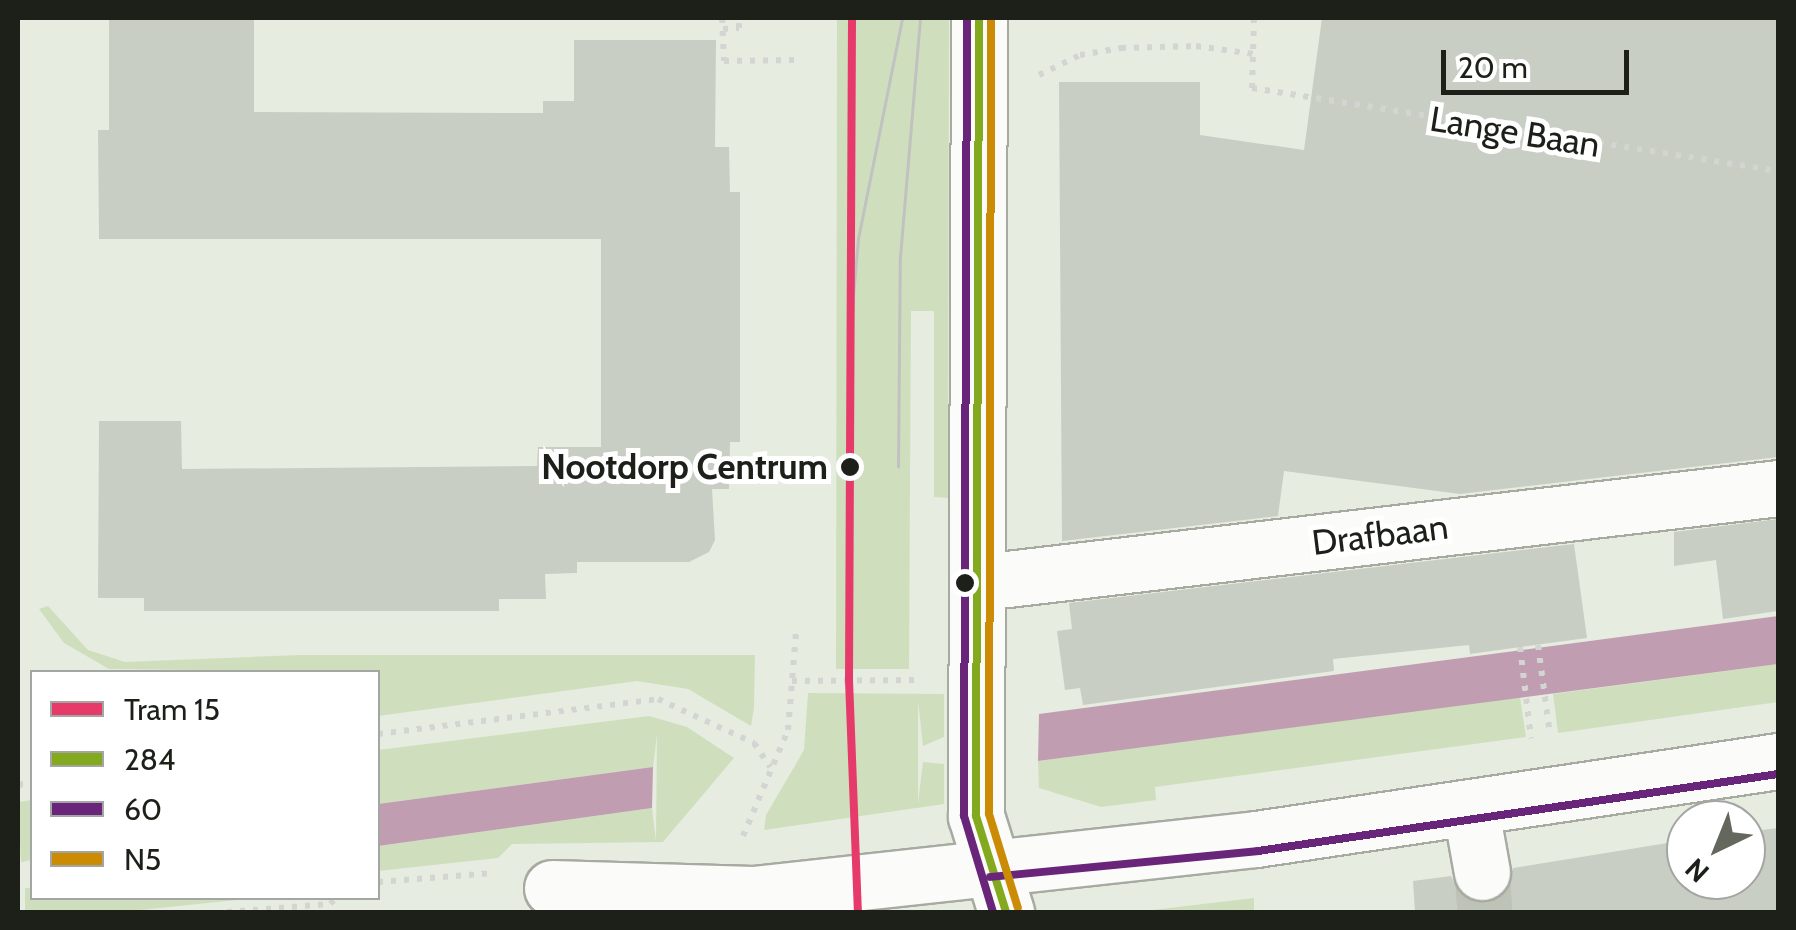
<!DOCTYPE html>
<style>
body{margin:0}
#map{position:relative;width:1796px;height:930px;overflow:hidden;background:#e6ece0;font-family:Cabin,sans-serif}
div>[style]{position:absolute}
.green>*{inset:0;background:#cfdfbe}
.water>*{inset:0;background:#c19db2}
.building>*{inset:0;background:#c9cec4}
.minor-tunnel>*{height:55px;margin-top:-27.5px;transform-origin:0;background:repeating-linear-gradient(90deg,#bec3b8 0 55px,transparent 0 83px)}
.path>*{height:6px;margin-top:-3px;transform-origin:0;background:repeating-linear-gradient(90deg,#d3d5d2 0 5px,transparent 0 13px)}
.roads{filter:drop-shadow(2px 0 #a6aaa1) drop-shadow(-2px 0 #a6aaa1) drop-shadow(0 2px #a6aaa1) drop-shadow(0 -2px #a6aaa1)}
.minor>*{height:55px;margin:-27.5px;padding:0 27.5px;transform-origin:27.5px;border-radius:27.5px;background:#fbfcfa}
.tram>*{height:2.5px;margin:-1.25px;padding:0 1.25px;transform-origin:1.25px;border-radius:1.25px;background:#c1c2c0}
.bus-1>*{height:8px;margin:-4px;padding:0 4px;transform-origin:4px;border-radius:4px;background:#83a91e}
.bus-2>*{height:8px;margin:-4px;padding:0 4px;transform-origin:4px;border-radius:4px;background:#68257a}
.bus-3>*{height:8px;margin:-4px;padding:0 4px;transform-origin:4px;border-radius:4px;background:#cb8b05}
.tram-1>*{height:8px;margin:-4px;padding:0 4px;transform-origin:4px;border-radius:4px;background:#e63a6b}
.dots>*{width:28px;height:28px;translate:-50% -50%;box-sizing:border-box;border:5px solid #fff;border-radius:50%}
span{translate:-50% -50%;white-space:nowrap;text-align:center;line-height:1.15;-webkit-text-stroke:10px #fff;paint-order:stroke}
.street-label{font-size:35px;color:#1c2018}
.stop-label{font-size:35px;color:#1c2018;font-weight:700}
.right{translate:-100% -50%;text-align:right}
.frame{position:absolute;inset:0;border:20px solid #1c2018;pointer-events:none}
.legend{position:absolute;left:30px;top:670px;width:350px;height:230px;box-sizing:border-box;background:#fff;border:2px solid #a4a6a3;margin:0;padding:12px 18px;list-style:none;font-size:30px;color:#1c2018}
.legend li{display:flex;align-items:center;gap:20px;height:50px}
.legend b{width:50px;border:2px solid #a4a6a3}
.north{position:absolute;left:1666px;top:800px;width:100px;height:100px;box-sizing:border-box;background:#fff;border:2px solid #a4a6a3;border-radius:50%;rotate:223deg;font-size:28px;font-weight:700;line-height:40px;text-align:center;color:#1c2018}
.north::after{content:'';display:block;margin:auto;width:35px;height:45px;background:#63675e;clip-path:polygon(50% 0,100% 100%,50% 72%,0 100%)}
.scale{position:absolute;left:1441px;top:50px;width:188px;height:45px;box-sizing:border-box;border:5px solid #1c2018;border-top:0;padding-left:12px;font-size:30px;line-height:35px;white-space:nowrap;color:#1c2018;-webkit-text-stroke:8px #fff;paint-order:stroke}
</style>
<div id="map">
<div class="green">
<i style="clip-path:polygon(837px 18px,949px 18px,948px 498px,934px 497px,934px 311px,911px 311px,909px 669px,836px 669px)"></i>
<i style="clip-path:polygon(48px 606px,88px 650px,125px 662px,300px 655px,755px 655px,754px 708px,751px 726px,688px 689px,637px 681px,378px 716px,378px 672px,109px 669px,64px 643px,39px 609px)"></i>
<i style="clip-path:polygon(1778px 664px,1778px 702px,1558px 733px,1553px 694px)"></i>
<i style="clip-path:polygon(808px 693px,944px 694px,944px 737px,923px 746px,918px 701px,918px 803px,923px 762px,944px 764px,944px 804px,764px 830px,766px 815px,804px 750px)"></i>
<i style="clip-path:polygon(1520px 697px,1526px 737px,1155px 787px,1156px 800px,1101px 807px,1039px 788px,1038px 761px)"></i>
<i style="clip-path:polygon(649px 716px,687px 727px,734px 758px,663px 842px,512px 844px,498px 858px,378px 871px,378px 846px,652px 808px,656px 841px,657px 735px,653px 767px,378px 804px,378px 750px)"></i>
<i style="clip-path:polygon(32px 800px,32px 860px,21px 862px,18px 802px)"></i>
<i style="clip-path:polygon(25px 888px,32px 888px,32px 898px,257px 898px,121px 912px,25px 912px)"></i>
<i style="clip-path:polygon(1254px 898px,1254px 912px,1135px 912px)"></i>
</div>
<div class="water">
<i style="clip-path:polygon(1778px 616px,1778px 664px,1038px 761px,1039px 714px)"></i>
<i style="clip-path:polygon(653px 767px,652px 808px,378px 846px,378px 804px)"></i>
</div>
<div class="building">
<i style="clip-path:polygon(109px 18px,254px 18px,254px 112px,543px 113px,543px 101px,574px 101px,574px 40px,716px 40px,715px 147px,729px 147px,730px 192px,740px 192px,740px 442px,730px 442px,729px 489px,712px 489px,715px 540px,709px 552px,689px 562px,577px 562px,577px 573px,545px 574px,546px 599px,499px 599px,499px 611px,144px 611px,144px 598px,98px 598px,99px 421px,181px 421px,182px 469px,537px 466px,538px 447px,601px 447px,601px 239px,99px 239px,98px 130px,109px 130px)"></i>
<i style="clip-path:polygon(1322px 18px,1778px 18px,1778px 457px,1460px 494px,1284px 471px,1278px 516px,1062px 541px,1059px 82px,1200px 82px,1200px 135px,1304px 150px)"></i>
<i style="clip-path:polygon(1778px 519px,1778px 611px,1723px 619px,1716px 560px,1674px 566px,1674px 532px)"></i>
<i style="clip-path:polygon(1574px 544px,1587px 638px,1470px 654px,1469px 645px,1333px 659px,1334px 671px,1083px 705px,1080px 688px,1065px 690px,1057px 631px,1072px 629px,1069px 603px)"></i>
<i style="clip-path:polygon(1778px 828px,1778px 912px,1415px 912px,1413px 881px,1451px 876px,1459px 893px,1487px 903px,1503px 895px,1513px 868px,1686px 840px,1686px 880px,1746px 880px,1746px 832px)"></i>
</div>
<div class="minor-tunnel">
<i style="left:1482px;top:872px;width:40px;rotate:85.7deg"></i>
</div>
<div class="path">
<i style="left:722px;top:18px;width:43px;rotate:87.3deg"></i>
<i style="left:724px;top:61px;width:70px;rotate:-0.8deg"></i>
<i style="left:1254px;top:18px;width:70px;rotate:91.6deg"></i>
<i style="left:1252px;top:88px;width:533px;rotate:8.97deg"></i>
<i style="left:723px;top:29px;width:16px;rotate:-4deg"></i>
<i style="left:739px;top:28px;width:10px;rotate:-90deg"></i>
<i style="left:1039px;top:75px;width:46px;rotate:-26deg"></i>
<i style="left:1080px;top:55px;width:42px;rotate:-9.7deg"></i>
<i style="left:1121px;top:48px;width:75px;rotate:-1.5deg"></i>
<i style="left:1196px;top:46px;width:58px;rotate:8deg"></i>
<i style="left:1538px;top:645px;width:91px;rotate:82.4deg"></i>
<i style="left:1520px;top:647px;width:92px;rotate:83.1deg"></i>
<i style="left:792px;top:681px;width:125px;rotate:-0.5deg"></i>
<i style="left:378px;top:734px;width:282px;rotate:-7.1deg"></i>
<i style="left:658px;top:699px;width:106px;rotate:24.6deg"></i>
<i style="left:754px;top:743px;width:29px;rotate:56deg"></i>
<i style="left:18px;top:785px;width:14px;rotate:-8deg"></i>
<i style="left:743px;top:836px;width:115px;rotate:-67deg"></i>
<i style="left:788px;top:730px;width:98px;rotate:-85.3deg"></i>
<i style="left:378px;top:882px;width:116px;rotate:-4.4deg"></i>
<i style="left:227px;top:912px;width:103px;rotate:-4.4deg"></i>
<i style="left:330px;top:904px;width:8px;rotate:-45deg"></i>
</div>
<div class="roads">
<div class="minor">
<i style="left:979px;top:18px;width:798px;rotate:90.22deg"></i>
<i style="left:976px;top:816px;width:101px;rotate:72.6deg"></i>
<i style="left:982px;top:582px;width:802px;rotate:-6.73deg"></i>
<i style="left:1471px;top:811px;width:62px;rotate:79.8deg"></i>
<i style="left:552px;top:888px;width:201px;rotate:1.7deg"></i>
<i style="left:753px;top:894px;width:506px;rotate:-6.24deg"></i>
<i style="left:1256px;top:839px;width:528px;rotate:-8.5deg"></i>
</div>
</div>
<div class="tram">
<i style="left:851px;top:318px;width:79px;rotate:-84.9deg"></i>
<i style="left:858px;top:239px;width:225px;rotate:-78.7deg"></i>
<i style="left:898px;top:467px;width:210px;rotate:-89.5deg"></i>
<i style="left:900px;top:257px;width:240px;rotate:-85.2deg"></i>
</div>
<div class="bus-1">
<i style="left:979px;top:18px;width:798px;rotate:90.22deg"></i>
<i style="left:976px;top:816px;width:101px;rotate:72.6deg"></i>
</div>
<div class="bus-2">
<i style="left:967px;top:18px;width:798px;rotate:90.22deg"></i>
<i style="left:964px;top:816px;width:100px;rotate:73.2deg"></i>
<i style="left:990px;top:877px;width:269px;rotate:-5.5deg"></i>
<i style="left:1258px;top:851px;width:526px;rotate:-8.42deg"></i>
</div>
<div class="bus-3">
<i style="left:991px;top:18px;width:796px;rotate:90.14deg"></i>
<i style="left:989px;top:814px;width:98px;rotate:72.9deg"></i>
</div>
<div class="tram-1">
<i style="left:852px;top:18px;width:662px;rotate:90.26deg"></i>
<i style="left:849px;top:680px;width:232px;rotate:87.8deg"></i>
</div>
<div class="dots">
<i style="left:850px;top:467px;background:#1c2018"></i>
<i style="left:965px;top:583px;background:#1c2018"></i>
</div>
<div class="street-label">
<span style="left:1515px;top:132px;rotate:9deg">Lange Baan</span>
<span style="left:1380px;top:535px;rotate:-7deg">Drafbaan</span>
</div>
<div class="stop-label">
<span class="right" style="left:828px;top:467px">Nootdorp Centrum</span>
</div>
<div class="frame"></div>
<ul class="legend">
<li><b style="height:12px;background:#e63a6b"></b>Tram 15</li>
<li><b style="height:12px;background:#83a91e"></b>284</li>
<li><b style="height:12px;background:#68257a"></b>60</li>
<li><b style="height:12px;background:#cb8b05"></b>N5</li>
</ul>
<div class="north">N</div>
<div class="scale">20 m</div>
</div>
